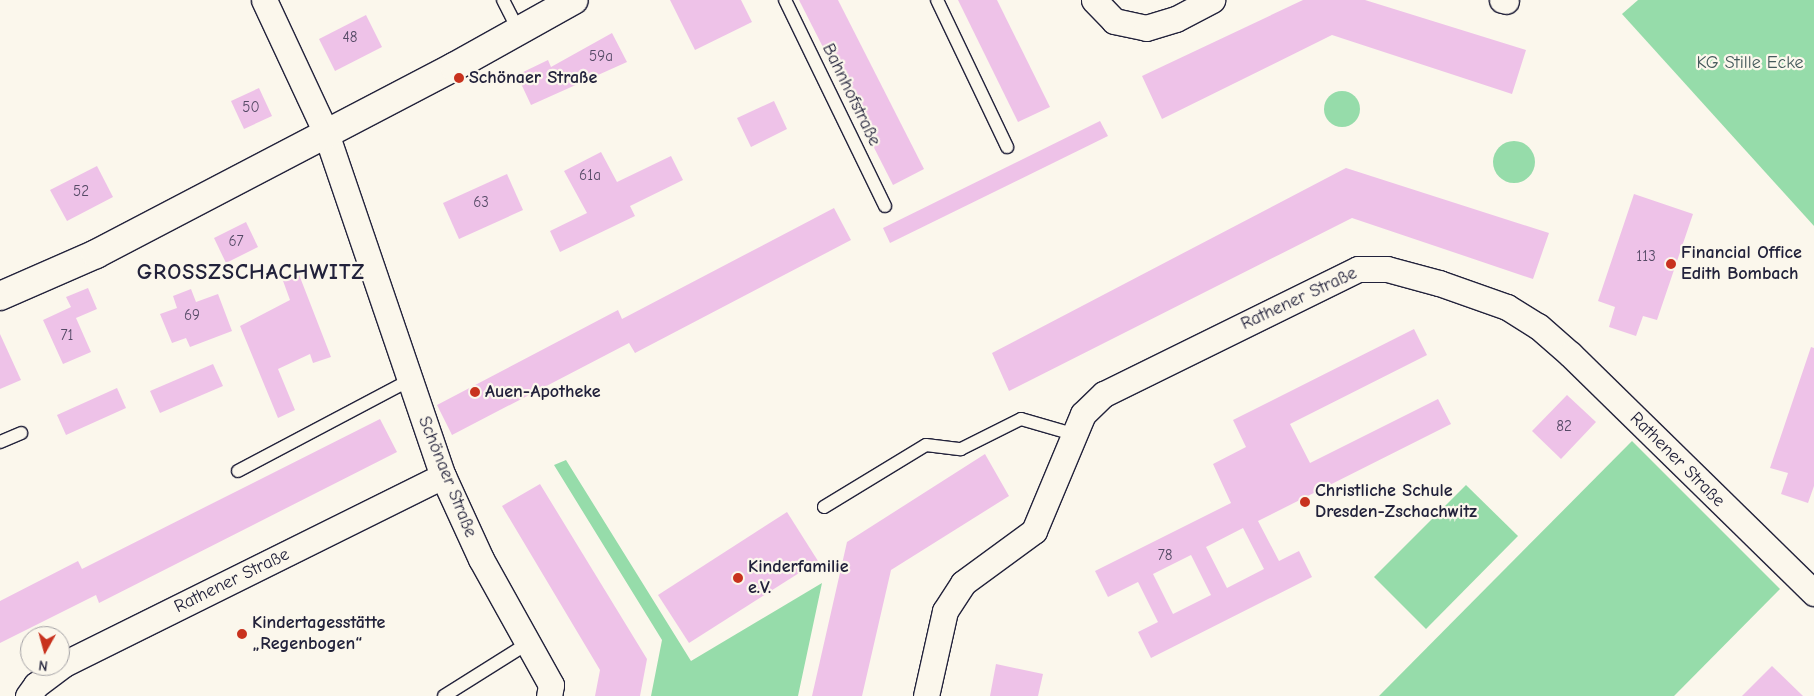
<!DOCTYPE html>
<meta charset="utf-8">
<style>
body{margin:0}
#map{position:relative;width:1814px;height:696px;overflow:hidden;background:#fbf7ec;font-family:"Comic Neue",sans-serif}
div>[style]{position:absolute}
.green>*{inset:0;background:#96dcaa}
.round{border-radius:50%}
.building>*{inset:0;background:#eec2e8}
.roads{filter:drop-shadow(1px 0 #22223b) drop-shadow(-1px 0 #22223b) drop-shadow(0 1px #22223b) drop-shadow(0 -1px #22223b)}
.lane>*{height:12px;margin:-6px;padding:0 6px;transform-origin:6px;border-radius:6px;background:#fbf7ec}
.street>*{height:25px;margin:-12.5px;padding:0 12.5px;transform-origin:12.5px;border-radius:12.5px;background:#fbf7ec}
.secondary>*{height:28px;margin:-14px;padding:0 14px;transform-origin:14px;border-radius:14px;background:#fbf7ec}
.dots>*{width:14px;height:14px;translate:-50% -50%;box-sizing:border-box;border:2px solid #fbf7ec;border-radius:50%}
span{translate:-50% -50%;white-space:nowrap;text-align:center;line-height:1.15;-webkit-text-stroke:4.5px #fbf7ec;paint-order:stroke}
.number-label{font-size:15px;color:#554a66}
.number-label span{-webkit-text-stroke-width:0}
.park-label{font-size:18px;color:#455a5c}
.poi-label{font-size:18px;color:#22223b;font-weight:700}
.left{translate:0 -50%;text-align:left}
.street-label{font-size:18px;color:#22223b}
.district-label{font-size:22px;color:#22223b;font-weight:700;letter-spacing:1px}
.north{position:absolute;left:20px;top:626px;width:50px;height:50px;box-sizing:border-box;background:#fbf7ec;border:1px solid #a4a2a5;border-radius:50%;rotate:187deg;font-size:14px;font-weight:700;line-height:20px;text-align:center;color:#22223b}
.north::after{content:'';display:block;margin:auto;width:18px;height:22px;background:#c8321e;clip-path:polygon(50% 0,100% 100%,50% 72%,0 100%)}
</style>
<div id="map">
<div class="green">
<i style="clip-path:polygon(1638px 0,1814px 0,1814px 226px,1622px 14px)"></i>
<i class="round" style="left:1324px;top:91px;width:36px;height:36px"></i>
<i class="round" style="left:1493px;top:141px;width:42px;height:42px"></i>
<i style="clip-path:polygon(1632px 441px,1780px 589px,1674px 696px,1379px 696px)"></i>
<i style="clip-path:polygon(566px 460px,691px 661px,822px 583px,798px 696px,651px 696px,662px 640px,554px 465px)"></i>
<i style="clip-path:polygon(1466px 485px,1518px 536px,1426px 629px,1374px 577px)"></i>
</div>
<div class="building">
<i style="clip-path:polygon(670px 0,741px 0,752px 22px,695px 50px)"></i>
<i style="clip-path:polygon(799px 0,838px 0,924px 169px,893px 185px)"></i>
<i style="clip-path:polygon(958px 0,997px 0,1050px 107px,1018px 122px)"></i>
<i style="clip-path:polygon(1303px 0,1365px 0,1526px 50px,1512px 94px,1332px 35px,1162px 119px,1142px 76px)"></i>
<i style="clip-path:polygon(366px 15px,382px 47px,335px 71px,319px 39px)"></i>
<i style="clip-path:polygon(612px 33px,627px 62px,531px 105px,517px 75px,548px 60px,551px 67px)"></i>
<i style="clip-path:polygon(259px 88px,272px 116px,244px 129px,231px 101px)"></i>
<i style="clip-path:polygon(774px 101px,787px 129px,751px 147px,737px 118px)"></i>
<i style="clip-path:polygon(1100px 121px,1108px 136px,890px 243px,883px 228px)"></i>
<i style="clip-path:polygon(601px 152px,617px 182px,671px 156px,683px 180px,630px 206px,635px 216px,560px 252px,550px 231px,587px 213px,564px 171px)"></i>
<i style="clip-path:polygon(97px 166px,113px 197px,67px 221px,50px 190px)"></i>
<i style="clip-path:polygon(1346px 168px,1549px 233px,1533px 279px,1352px 218px,1009px 391px,992px 353px)"></i>
<i style="clip-path:polygon(507px 174px,523px 210px,459px 239px,443px 203px)"></i>
<i style="clip-path:polygon(1634px 194px,1693px 214px,1657px 320px,1643px 316px,1636px 336px,1609px 327px,1615px 307px,1598px 301px)"></i>
<i style="clip-path:polygon(834px 208px,851px 240px,635px 353px,629px 343px,452px 435px,437px 405px,618px 310px,622px 319px)"></i>
<i style="clip-path:polygon(246px 222px,258px 247px,226px 263px,214px 238px)"></i>
<i style="clip-path:polygon(298px 272px,331px 357px,313px 363px,310px 354px,278px 369px,295px 410px,278px 418px,240px 326px,290px 300px,282px 278px)"></i>
<i style="clip-path:polygon(88px 288px,97px 309px,76px 318px,91px 352px,63px 364px,43px 320px,71px 307px,66px 297px)"></i>
<i style="clip-path:polygon(191px 289px,196px 302px,218px 294px,232px 331px,190px 347px,186px 338px,172px 343px,160px 314px,177px 308px,173px 296px)"></i>
<i style="clip-path:polygon(evenodd,1414px 329px,1427px 355px,1290px 424px,1310px 463px,1438px 399px,1451px 424px,1258px 521px,1279px 561px,1299px 551px,1312px 577px,1151px 658px,1138px 632px,1158px 622px,1138px 582px,1108px 597px,1095px 571px,1231px 503px,1213px 464px,1246px 447px,1233px 420px,1414px 329px,1243px 528px,1264px 569px,1227px 588px,1206px 547px,1243px 528px,1414px 329px,1191px 555px,1211px 595px,1173px 614px,1153px 574px,1191px 555px)"></i>
<i style="clip-path:polygon(0 334px,21px 380px,0 389px)"></i>
<i style="clip-path:polygon(1811px 347px,1814px 348px,1814px 486px,1808px 503px,1781px 494px,1788px 473px,1770px 468px)"></i>
<i style="clip-path:polygon(213px 364px,223px 386px,160px 413px,150px 391px)"></i>
<i style="clip-path:polygon(117px 388px,126px 408px,66px 435px,57px 415px)"></i>
<i style="clip-path:polygon(1567px 395px,1596px 422px,1561px 459px,1532px 431px)"></i>
<i style="clip-path:polygon(380px 419px,397px 452px,99px 603px,96px 595px,0 643px,0 601px,78px 561px,82px 569px)"></i>
<i style="clip-path:polygon(985px 454px,1009px 496px,891px 570px,862px 696px,812px 696px,847px 542px)"></i>
<i style="clip-path:polygon(540px 484px,647px 659px,640px 696px,595px 696px,600px 670px,502px 506px)"></i>
<i style="clip-path:polygon(787px 512px,818px 561px,689px 643px,658px 595px)"></i>
<i style="clip-path:polygon(996px 664px,1043px 674px,1038px 696px,990px 696px)"></i>
<i style="clip-path:polygon(1772px 666px,1803px 696px,1742px 696px)"></i>
</div>
<div class="roads">
<div class="lane">
<i style="left:503px;top:0;width:35px;rotate:63deg"></i>
<i style="left:785px;top:0;width:229px;rotate:64.1deg"></i>
<i style="left:937px;top:0;width:163px;rotate:64.5deg"></i>
<i style="left:0;top:442px;width:23px;rotate:-23deg"></i>
<i style="left:238px;top:471px;width:195px;rotate:-27.9deg"></i>
<i style="left:824px;top:507px;width:119px;rotate:-31.3deg"></i>
<i style="left:926px;top:445px;width:35px;rotate:7deg"></i>
<i style="left:961px;top:449px;width:67px;rotate:-26.6deg"></i>
<i style="left:1021px;top:419px;width:54px;rotate:16.1deg"></i>
<i style="left:444px;top:696px;width:99px;rotate:-32.2deg"></i>
</div>
<div class="street">
<i style="left:264px;top:0;width:147px;rotate:65deg"></i>
<i style="left:326px;top:133px;width:362px;rotate:71.2deg"></i>
<i style="left:443px;top:476px;width:91px;rotate:65.4deg"></i>
<i style="left:481px;top:559px;width:144px;rotate:60.9deg"></i>
<i style="left:551px;top:685px;width:11px;rotate:100deg"></i>
<i style="left:1094px;top:0;width:29px;rotate:46deg"></i>
<i style="left:1114px;top:21px;width:33px;rotate:12deg"></i>
<i style="left:1146px;top:28px;width:31px;rotate:-17deg"></i>
<i style="left:1176px;top:19px;width:41px;rotate:-27.8deg"></i>
<i style="left:1502px;top:0;width:4px;rotate:14deg"></i>
<i style="left:28px;top:696px;width:14px;rotate:-54deg"></i>
<i style="left:36px;top:685px;width:35px;rotate:-37deg"></i>
<i style="left:64px;top:664px;width:423px;rotate:-26.4deg"></i>
<i style="left:926px;top:696px;width:87px;rotate:-77.4deg"></i>
<i style="left:945px;top:611px;width:33px;rotate:-57deg"></i>
<i style="left:963px;top:583px;width:88px;rotate:-36.2deg"></i>
<i style="left:1034px;top:531px;width:127px;rotate:-67.3deg"></i>
<i style="left:1083px;top:414px;width:29px;rotate:-44deg"></i>
<i style="left:1104px;top:394px;width:283px;rotate:-26.2deg"></i>
<i style="left:1358px;top:269px;width:29px"></i>
<i style="left:1387px;top:269px;width:54px;rotate:15.1deg"></i>
<i style="left:1439px;top:283px;width:72px;rotate:19.4deg"></i>
<i style="left:1507px;top:307px;width:36px;rotate:32deg"></i>
<i style="left:1538px;top:326px;width:43px;rotate:41.2deg"></i>
<i style="left:1570px;top:354px;width:342px;rotate:44.4deg"></i>
</div>
<div class="secondary">
<i style="left:0;top:296px;width:105px;rotate:-23.6deg"></i>
<i style="left:96px;top:254px;width:404px;rotate:-27.6deg"></i>
<i style="left:454px;top:67px;width:137px;rotate:-29.2deg"></i>
</div>
</div>
<div class="dots">
<i style="left:459px;top:78px;background:#c8321e"></i>
<i style="left:1671px;top:264px;background:#c8321e"></i>
<i style="left:475px;top:392px;background:#c8321e"></i>
<i style="left:1305px;top:502px;background:#c8321e"></i>
<i style="left:738px;top:578px;background:#c8321e"></i>
<i style="left:242px;top:634px;background:#c8321e"></i>
</div>
<div class="number-label">
<span style="left:350px;top:38px">48</span>
<span style="left:601px;top:57px">59a</span>
<span style="left:251px;top:108px">50</span>
<span style="left:590px;top:176px">61a</span>
<span style="left:81px;top:192px">52</span>
<span style="left:481px;top:203px">63</span>
<span style="left:236px;top:242px">67</span>
<span style="left:1646px;top:257px">113</span>
<span style="left:192px;top:316px">69</span>
<span style="left:67px;top:336px">71</span>
<span style="left:1564px;top:427px">82</span>
<span style="left:1165px;top:556px">78</span>
</div>
<div class="park-label">
<span style="left:1750px;top:63px">KG Stille Ecke</span>
</div>
<div class="poi-label">
<span class="left" style="left:469px;top:78px">Schönaer Straße</span>
<span class="left" style="left:1681px;top:264px">Financial Office<br>Edith Bombach</span>
<span class="left" style="left:485px;top:392px">Auen-Apotheke</span>
<span class="left" style="left:1315px;top:502px">Christliche Schule<br>Dresden-Zschachwitz</span>
<span class="left" style="left:748px;top:578px">Kinderfamilie<br>e.V.</span>
<span class="left" style="left:252px;top:634px">Kindertagesstätte<br>„Regenbogen“</span>
</div>
<div class="street-label">
<span style="left:851px;top:95px;rotate:64deg">Bahnhofstraße</span>
<span style="left:1299px;top:299px;rotate:-25deg">Rathener Straße</span>
<span style="left:1677px;top:460px;rotate:45deg">Rathener Straße</span>
<span style="left:447px;top:477px;rotate:68deg">Schönaer Straße</span>
<span style="left:232px;top:581px;rotate:-26deg">Rathener Straße</span>
</div>
<div class="district-label">
<span style="left:251px;top:273px">GROSSZSCHACHWITZ</span>
</div>
<div class="north">N</div>
</div>
